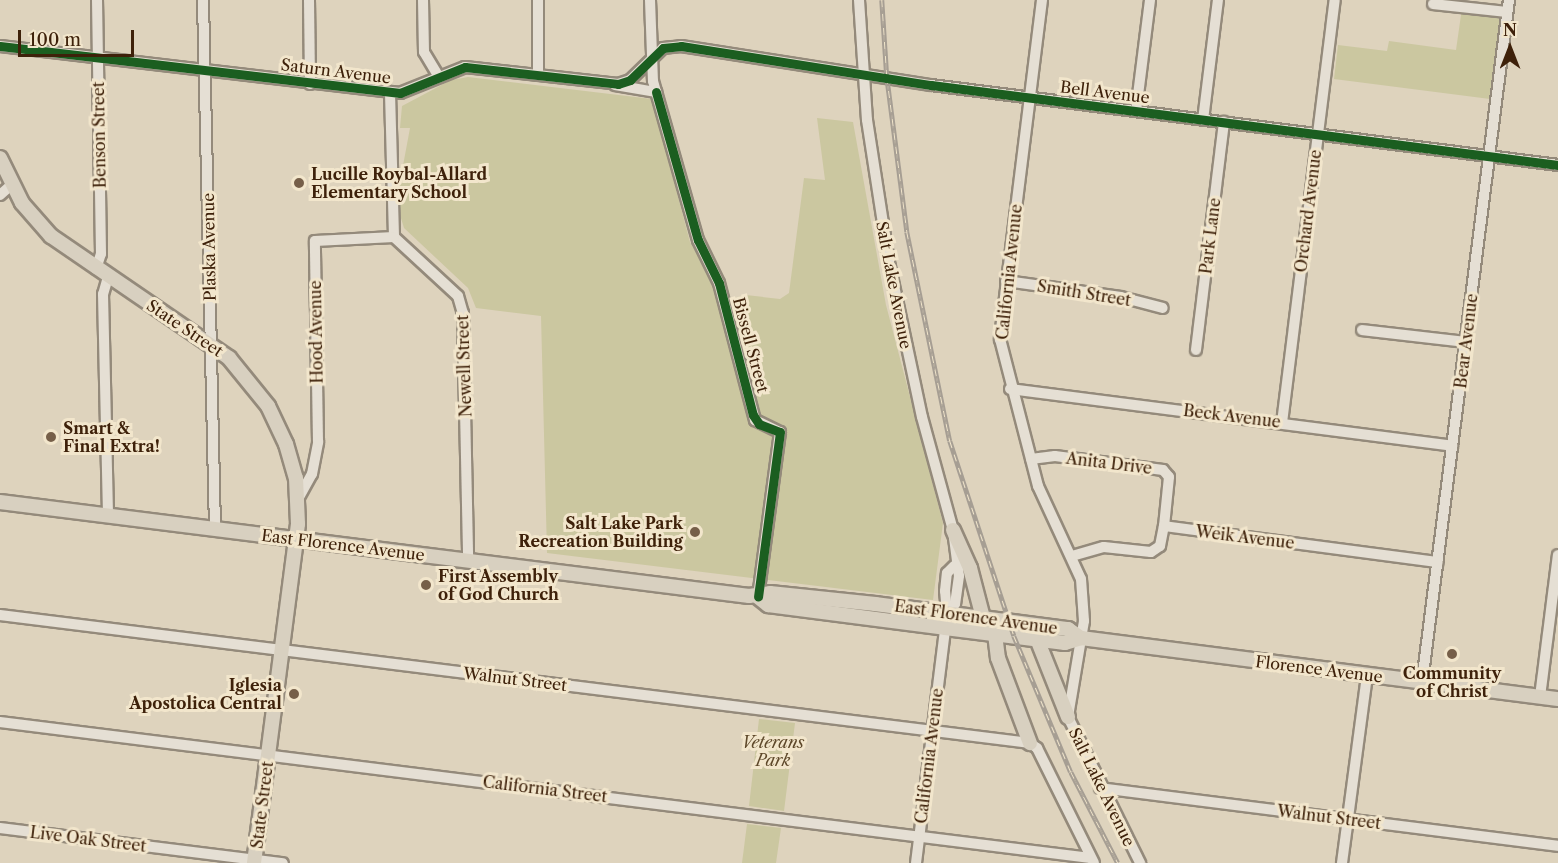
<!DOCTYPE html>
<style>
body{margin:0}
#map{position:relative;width:1558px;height:863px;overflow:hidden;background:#ded3bd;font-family:"Libre Caslon Text",serif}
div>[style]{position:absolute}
.green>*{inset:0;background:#cbc7a0}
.roads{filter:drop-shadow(2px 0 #948a7b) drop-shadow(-2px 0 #948a7b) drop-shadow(0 2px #948a7b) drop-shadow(0 -2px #948a7b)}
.minor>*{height:10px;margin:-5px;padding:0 5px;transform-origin:5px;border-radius:5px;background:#e5dfd4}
.major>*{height:14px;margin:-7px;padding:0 7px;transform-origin:7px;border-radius:7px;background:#d8d0c0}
.rail>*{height:4.5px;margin-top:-2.25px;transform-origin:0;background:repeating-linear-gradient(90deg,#f2e6cc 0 7px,#a69e93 0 14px);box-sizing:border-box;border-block:2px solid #a69e93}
.cycleway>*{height:9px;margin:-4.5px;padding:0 4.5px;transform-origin:4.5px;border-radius:4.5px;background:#1b5e20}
.dots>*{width:16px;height:16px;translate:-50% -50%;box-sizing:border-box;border:3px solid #f2e6cc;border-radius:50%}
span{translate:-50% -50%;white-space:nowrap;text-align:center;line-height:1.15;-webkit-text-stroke:6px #f2e6cc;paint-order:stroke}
.street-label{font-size:16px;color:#3e210a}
.poi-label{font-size:16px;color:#3e210a;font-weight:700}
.left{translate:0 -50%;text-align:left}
.right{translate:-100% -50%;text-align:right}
.park-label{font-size:16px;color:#5e482a;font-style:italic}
.north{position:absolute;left:1480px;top:18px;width:60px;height:60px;-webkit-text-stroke:4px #f2e6cc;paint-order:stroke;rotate:0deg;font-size:16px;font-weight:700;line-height:24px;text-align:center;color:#3e210a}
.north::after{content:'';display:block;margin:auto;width:21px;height:27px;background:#3e210a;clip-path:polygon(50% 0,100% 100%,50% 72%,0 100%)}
.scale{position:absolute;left:18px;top:30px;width:116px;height:27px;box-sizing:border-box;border:3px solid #3e210a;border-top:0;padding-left:8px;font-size:18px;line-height:21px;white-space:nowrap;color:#3e210a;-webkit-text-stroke:4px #f2e6cc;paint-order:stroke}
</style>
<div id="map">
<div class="green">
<i style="clip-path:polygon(1462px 8px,1502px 14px,1490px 99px,1334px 79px,1338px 45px,1387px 51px,1389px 41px,1456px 50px)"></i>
<i style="clip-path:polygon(468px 77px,652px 99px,690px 242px,708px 268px,718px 302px,746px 295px,780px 299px,789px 293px,804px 178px,825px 180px,817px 118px,853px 122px,886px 305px,943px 523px,933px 600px,547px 553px,541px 316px,476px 308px,468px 288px,404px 228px,400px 215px,399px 187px,410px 128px,400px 128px,402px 106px,451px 80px)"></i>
<i style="clip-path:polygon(759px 719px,795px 723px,784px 811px,749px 806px)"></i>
<i style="clip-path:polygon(747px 824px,781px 828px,776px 863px,742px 863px)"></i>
</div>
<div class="roads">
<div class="minor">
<i style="left:203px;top:0;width:529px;rotate:88.7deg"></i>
<i style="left:309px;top:0;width:84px;rotate:89.3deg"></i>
<i style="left:423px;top:0;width:52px;rotate:88.9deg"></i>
<i style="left:424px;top:52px;width:29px;rotate:59deg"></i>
<i style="left:650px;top:0;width:81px;rotate:87.9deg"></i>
<i style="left:653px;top:81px;width:165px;rotate:74.2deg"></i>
<i style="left:698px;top:240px;width:48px;rotate:64deg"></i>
<i style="left:719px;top:283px;width:142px;rotate:75.3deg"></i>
<i style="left:755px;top:420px;width:28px;rotate:26deg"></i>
<i style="left:780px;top:432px;width:166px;rotate:97.6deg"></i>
<i style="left:859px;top:0;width:120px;rotate:86.2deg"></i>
<i style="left:867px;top:120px;width:144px;rotate:81.2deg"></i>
<i style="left:889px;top:262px;width:158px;rotate:78deg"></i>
<i style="left:922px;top:417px;width:117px;rotate:74.7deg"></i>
<i style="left:953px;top:530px;width:46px;rotate:82.6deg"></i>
<i style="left:959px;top:576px;width:28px;rotate:98deg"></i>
<i style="left:955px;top:604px;width:12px;rotate:132deg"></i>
<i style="left:1042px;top:0;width:342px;rotate:97.1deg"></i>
<i style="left:1000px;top:339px;width:152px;rotate:75.5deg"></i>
<i style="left:1038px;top:486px;width:102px;rotate:65.2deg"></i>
<i style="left:1081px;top:579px;width:42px;rotate:85.9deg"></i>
<i style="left:1084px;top:621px;width:97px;rotate:99.5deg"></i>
<i style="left:1068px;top:717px;width:163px;rotate:63.7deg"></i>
<i style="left:1433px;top:4px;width:74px;rotate:6.2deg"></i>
<i style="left:0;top:46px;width:403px;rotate:6.7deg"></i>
<i style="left:400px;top:93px;width:70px;rotate:-21.8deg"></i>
<i style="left:465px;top:67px;width:154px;rotate:6.3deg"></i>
<i style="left:618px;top:84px;width:13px;rotate:-18deg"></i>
<i style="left:630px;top:80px;width:46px;rotate:-44.1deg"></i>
<i style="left:663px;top:48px;width:18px;rotate:-6deg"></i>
<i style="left:681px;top:46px;width:253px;rotate:8.9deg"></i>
<i style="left:931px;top:85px;width:632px;rotate:7.27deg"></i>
<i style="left:538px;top:75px;width:75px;rotate:-90deg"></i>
<i style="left:615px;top:85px;width:42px;rotate:9.7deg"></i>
<i style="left:390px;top:93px;width:144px;rotate:88.4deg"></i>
<i style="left:394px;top:237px;width:87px;rotate:42.7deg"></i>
<i style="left:458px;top:296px;width:18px;rotate:74deg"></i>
<i style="left:463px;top:313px;width:248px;rotate:88.8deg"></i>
<i style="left:1136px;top:111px;width:112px;rotate:-82.8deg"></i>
<i style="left:1203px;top:120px;width:121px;rotate:-82.9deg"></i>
<i style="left:0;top:195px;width:15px;rotate:-42deg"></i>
<i style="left:96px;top:269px;width:16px;rotate:-72deg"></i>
<i style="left:101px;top:254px;width:254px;rotate:-90.9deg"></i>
<i style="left:108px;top:277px;width:18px;rotate:106deg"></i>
<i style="left:103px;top:294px;width:222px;rotate:88.7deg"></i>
<i style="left:1006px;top:281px;width:116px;rotate:7.9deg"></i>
<i style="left:1121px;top:297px;width:43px;rotate:14.7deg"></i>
<i style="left:1362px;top:330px;width:104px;rotate:6.6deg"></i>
<i style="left:1196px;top:350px;width:230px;rotate:-83deg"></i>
<i style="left:1010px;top:389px;width:446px;rotate:7.3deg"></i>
<i style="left:1282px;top:423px;width:426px;rotate:-82.9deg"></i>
<i style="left:1031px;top:459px;width:24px;rotate:-7deg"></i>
<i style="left:1055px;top:456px;width:109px;rotate:7.4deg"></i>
<i style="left:1163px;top:470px;width:9px;rotate:49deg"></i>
<i style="left:1169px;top:477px;width:49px;rotate:95.8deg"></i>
<i style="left:298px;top:499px;width:29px;rotate:-61deg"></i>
<i style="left:312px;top:474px;width:33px;rotate:-79deg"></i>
<i style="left:318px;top:442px;width:201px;rotate:-90.9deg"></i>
<i style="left:315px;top:241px;width:79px;rotate:-2.9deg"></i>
<i style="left:1072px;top:556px;width:33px;rotate:-16deg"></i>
<i style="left:1104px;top:547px;width:47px;rotate:6.1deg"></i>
<i style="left:1151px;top:552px;width:11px;rotate:-34deg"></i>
<i style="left:1160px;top:546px;width:20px;rotate:-79deg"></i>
<i style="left:1164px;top:526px;width:276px;rotate:7.5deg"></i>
<i style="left:0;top:615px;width:1038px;rotate:7.08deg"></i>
<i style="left:1030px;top:743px;width:9px;rotate:36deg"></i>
<i style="left:1037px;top:748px;width:128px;rotate:63.6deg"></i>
<i style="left:1422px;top:682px;width:688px;rotate:-82.73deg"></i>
<i style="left:1540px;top:697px;width:143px;rotate:-82.8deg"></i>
<i style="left:0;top:722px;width:1099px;rotate:7.11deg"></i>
<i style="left:1100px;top:788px;width:462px;rotate:7.2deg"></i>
<i style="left:0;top:828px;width:285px;rotate:7.1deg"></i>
<i style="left:916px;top:863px;width:252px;rotate:-82.9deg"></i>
<i style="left:947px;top:613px;width:22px;rotate:-95deg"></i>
<i style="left:945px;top:591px;width:18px;rotate:-84deg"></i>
<i style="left:947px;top:573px;width:10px;rotate:-45deg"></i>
<i style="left:1342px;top:863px;width:190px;rotate:-82.4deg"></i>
</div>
<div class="major">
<i style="left:0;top:158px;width:50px;rotate:63.9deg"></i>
<i style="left:22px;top:203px;width:44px;rotate:48.7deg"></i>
<i style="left:51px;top:236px;width:216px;rotate:34.4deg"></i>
<i style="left:229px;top:358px;width:62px;rotate:50.9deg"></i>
<i style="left:268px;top:406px;width:42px;rotate:64.7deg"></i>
<i style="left:286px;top:444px;width:35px;rotate:74deg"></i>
<i style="left:296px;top:478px;width:46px;rotate:87.5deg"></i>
<i style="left:298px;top:524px;width:342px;rotate:97.4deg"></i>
<i style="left:0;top:502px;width:755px;rotate:7.15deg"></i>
<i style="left:749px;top:596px;width:21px;rotate:-8deg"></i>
<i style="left:770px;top:593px;width:106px;rotate:6deg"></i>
<i style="left:875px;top:604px;width:195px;rotate:7.4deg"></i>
<i style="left:1068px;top:629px;width:16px;rotate:35deg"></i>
<i style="left:953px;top:530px;width:42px;rotate:65.9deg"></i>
<i style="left:970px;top:568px;width:52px;rotate:75.4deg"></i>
<i style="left:758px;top:597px;width:13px;rotate:39deg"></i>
<i style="left:768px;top:605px;width:178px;rotate:7.4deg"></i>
<i style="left:945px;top:628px;width:121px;rotate:7.1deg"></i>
<i style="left:1065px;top:643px;width:17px;rotate:-17deg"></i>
<i style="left:1081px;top:638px;width:481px;rotate:7.3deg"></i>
<i style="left:995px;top:634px;width:24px;rotate:83deg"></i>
<i style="left:998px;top:658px;width:91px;rotate:69.4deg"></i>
<i style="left:1037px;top:639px;width:84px;rotate:68.3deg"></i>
</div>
</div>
<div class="rail">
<i style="left:882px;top:0;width:77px;rotate:86.3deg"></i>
<i style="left:887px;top:77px;width:156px;rotate:82.6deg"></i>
<i style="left:907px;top:232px;width:213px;rotate:78.4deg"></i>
<i style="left:950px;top:441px;width:205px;rotate:71.8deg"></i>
<i style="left:1014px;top:636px;width:147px;rotate:67.3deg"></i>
<i style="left:1071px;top:772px;width:102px;rotate:62.7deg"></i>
</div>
<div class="cycleway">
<i style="left:0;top:46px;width:403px;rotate:6.7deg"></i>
<i style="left:400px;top:93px;width:70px;rotate:-21.8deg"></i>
<i style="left:465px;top:67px;width:154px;rotate:6.3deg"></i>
<i style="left:618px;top:84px;width:13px;rotate:-18deg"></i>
<i style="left:630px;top:80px;width:46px;rotate:-44.1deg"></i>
<i style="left:663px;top:48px;width:18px;rotate:-6deg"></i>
<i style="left:681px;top:46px;width:253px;rotate:8.9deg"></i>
<i style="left:931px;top:85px;width:632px;rotate:7.27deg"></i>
<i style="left:656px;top:92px;width:154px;rotate:74.2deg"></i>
<i style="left:698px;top:240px;width:48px;rotate:64deg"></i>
<i style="left:719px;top:283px;width:136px;rotate:75.6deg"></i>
<i style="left:753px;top:415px;width:11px;rotate:56deg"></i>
<i style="left:759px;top:424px;width:22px;rotate:21deg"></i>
<i style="left:780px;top:432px;width:166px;rotate:97.6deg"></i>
</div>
<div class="dots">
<i style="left:299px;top:183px;background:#765f49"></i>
<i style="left:51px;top:437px;background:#765f49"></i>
<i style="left:695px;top:532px;background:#765f49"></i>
<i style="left:426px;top:585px;background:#765f49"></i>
<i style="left:1452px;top:654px;background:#765f49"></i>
<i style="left:294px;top:694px;background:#765f49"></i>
</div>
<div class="street-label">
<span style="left:336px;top:71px;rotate:7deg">Saturn Avenue</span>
<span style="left:1105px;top:92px;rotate:7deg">Bell Avenue</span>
<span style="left:99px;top:135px;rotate:-91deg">Benson Street</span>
<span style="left:1308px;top:211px;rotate:-83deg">Orchard Avenue</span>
<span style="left:1210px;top:236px;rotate:-83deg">Park Lane</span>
<span style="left:209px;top:247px;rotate:-91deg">Plaska Avenue</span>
<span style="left:1009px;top:272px;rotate:-84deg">California Avenue</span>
<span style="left:894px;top:285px;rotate:79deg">Salt Lake Avenue</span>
<span style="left:1084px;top:293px;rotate:9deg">Smith Street</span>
<span style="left:185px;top:328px;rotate:34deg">State Street</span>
<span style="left:316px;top:332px;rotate:-91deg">Hood Avenue</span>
<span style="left:1466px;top:341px;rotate:-83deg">Bear Avenue</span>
<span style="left:751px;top:345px;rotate:75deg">Bissell Street</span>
<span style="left:464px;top:366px;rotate:-92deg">Newell Street</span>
<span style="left:1232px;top:416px;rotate:7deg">Beck Avenue</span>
<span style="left:1109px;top:463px;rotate:7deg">Anita Drive</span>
<span style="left:1245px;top:537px;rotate:7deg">Weik Avenue</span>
<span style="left:343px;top:545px;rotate:7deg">East Florence Avenue</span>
<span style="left:976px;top:617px;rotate:8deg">East Florence Avenue</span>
<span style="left:1319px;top:669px;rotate:7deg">Florence Avenue</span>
<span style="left:515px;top:679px;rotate:7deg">Walnut Street</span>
<span style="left:929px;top:756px;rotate:-83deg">California Avenue</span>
<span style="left:1102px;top:787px;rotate:64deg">Salt Lake Avenue</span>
<span style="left:545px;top:789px;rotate:7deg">California Street</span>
<span style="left:262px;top:805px;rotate:-83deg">State Street</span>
<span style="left:1329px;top:817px;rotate:7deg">Walnut Street</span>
<span style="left:88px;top:839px;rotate:7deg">Live Oak Street</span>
</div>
<div class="poi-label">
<span class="left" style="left:311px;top:183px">Lucille Roybal-Allard<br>Elementary School</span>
<span class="left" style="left:63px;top:437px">Smart &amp;<br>Final Extra!</span>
<span class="right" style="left:683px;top:532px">Salt Lake Park<br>Recreation Building</span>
<span class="left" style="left:438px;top:585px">First Assembly<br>of God Church</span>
<span style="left:1452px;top:682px">Community<br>of Christ</span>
<span class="right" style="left:282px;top:694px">Iglesia<br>Apostolica Central</span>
</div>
<div class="park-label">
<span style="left:773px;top:751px">Veterans<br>Park</span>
</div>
<div class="north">N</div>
<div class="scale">100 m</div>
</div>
